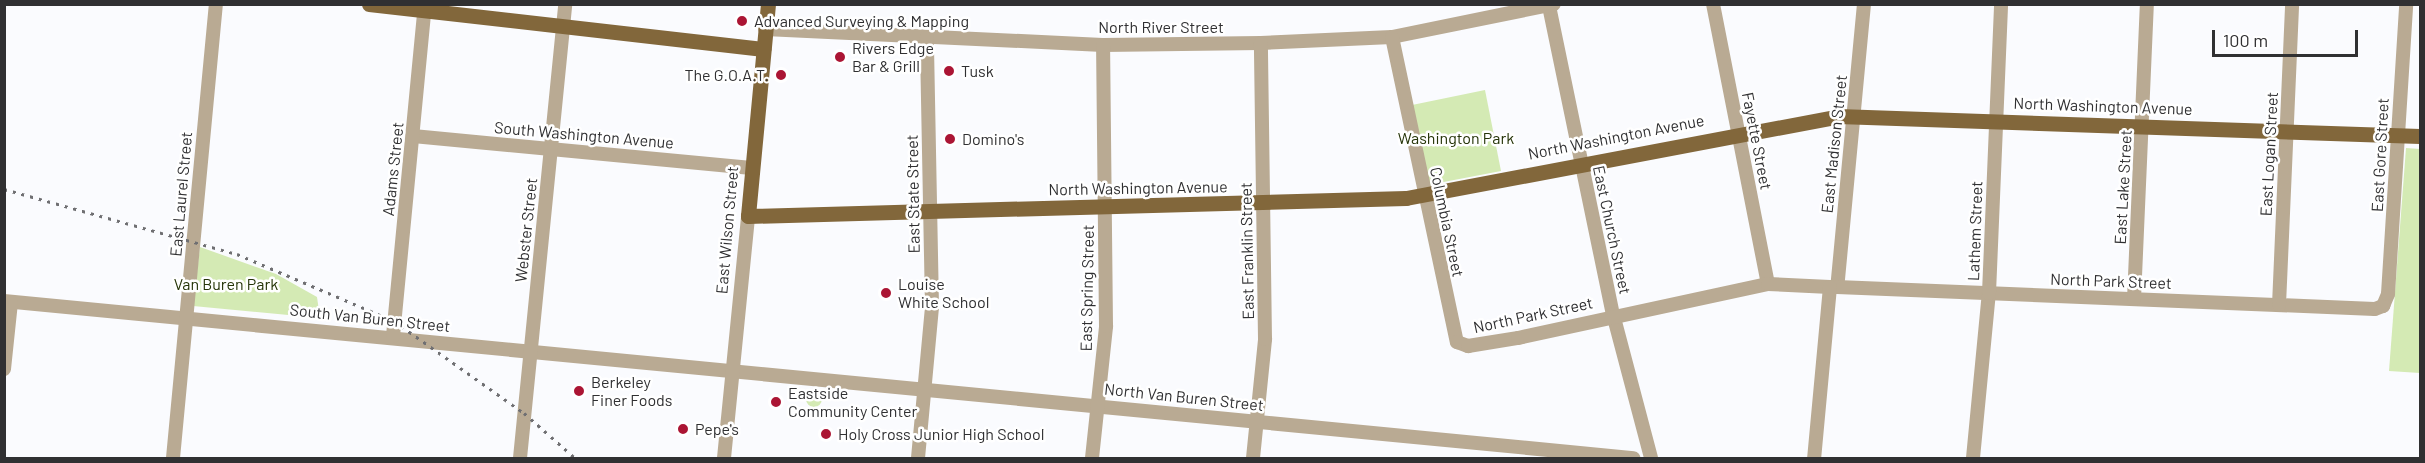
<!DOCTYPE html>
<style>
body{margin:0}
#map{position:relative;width:2425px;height:463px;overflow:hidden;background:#fafbfe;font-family:Barlow,sans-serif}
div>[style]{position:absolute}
.green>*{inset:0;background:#d4eab4}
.round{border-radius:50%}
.minor>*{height:14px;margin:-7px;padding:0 7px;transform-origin:7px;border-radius:7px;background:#b9aa93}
.major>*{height:15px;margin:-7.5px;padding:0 7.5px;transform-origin:7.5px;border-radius:7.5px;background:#82673b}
.rail>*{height:3px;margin-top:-1.5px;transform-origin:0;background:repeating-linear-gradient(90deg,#6f6f72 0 3px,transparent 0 9px)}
.dots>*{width:16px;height:16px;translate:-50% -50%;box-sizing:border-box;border:3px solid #fff;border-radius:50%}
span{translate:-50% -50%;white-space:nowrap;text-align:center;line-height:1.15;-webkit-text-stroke:5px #fff;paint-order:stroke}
.poi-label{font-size:16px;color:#303032}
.left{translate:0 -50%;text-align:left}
.right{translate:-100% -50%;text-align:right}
.street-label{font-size:16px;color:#303032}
.park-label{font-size:16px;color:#253408}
.frame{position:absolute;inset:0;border:6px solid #303032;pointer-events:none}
.scale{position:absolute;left:2212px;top:30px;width:146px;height:27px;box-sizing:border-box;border:3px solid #303032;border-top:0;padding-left:8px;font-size:18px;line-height:21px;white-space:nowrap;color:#303032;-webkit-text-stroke:4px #fff;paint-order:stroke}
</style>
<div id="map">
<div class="green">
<i style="clip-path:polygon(1485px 90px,1501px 171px,1428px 185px,1412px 105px)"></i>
<i style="clip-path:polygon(2406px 148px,2420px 149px,2420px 373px,2389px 371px)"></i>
<i style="clip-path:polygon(200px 247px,276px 274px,317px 297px,320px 318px,193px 306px)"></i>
<i class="round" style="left:806px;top:391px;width:16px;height:16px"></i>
</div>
<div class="minor">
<i style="left:1713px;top:4px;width:285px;rotate:78.9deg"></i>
<i style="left:1864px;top:4px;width:284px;rotate:95.4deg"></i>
<i style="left:1837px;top:287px;width:538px;rotate:2.34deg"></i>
<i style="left:2375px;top:309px;width:9px;rotate:-21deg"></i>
<i style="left:2383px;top:306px;width:13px;rotate:-67deg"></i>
<i style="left:2388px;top:294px;width:291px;rotate:-86.4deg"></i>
<i style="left:1549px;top:6px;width:315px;rotate:78.3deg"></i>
<i style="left:1613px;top:314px;width:149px;rotate:75.2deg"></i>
<i style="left:765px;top:29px;width:338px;rotate:2.7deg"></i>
<i style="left:1103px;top:45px;width:158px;rotate:-0.7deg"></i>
<i style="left:1261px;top:43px;width:131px;rotate:-2.6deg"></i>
<i style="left:1392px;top:37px;width:165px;rotate:-11.5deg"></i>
<i style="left:1392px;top:37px;width:312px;rotate:78deg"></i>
<i style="left:1457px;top:342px;width:12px;rotate:20deg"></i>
<i style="left:1468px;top:346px;width:51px;rotate:-9.1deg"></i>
<i style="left:1518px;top:338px;width:256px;rotate:-12.2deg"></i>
<i style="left:1768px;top:284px;width:62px;rotate:2.8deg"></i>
<i style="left:1830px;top:287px;width:172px;rotate:95.3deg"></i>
<i style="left:413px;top:136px;width:340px;rotate:5.4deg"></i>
<i style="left:2134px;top:299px;width:295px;rotate:-87.5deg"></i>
<i style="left:4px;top:301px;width:1637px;rotate:5.51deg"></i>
<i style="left:2279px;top:305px;width:301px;rotate:-87.5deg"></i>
<i style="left:393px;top:336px;width:334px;rotate:-84.5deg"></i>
<i style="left:4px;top:369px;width:67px;rotate:-84deg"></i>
<i style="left:173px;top:458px;width:456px;rotate:-84.6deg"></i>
<i style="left:520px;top:458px;width:456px;rotate:-84.3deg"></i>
<i style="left:724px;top:458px;width:243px;rotate:-84.3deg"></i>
<i style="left:918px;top:458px;width:152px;rotate:-84.7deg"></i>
<i style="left:932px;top:307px;width:270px;rotate:-91.1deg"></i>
<i style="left:1092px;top:458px;width:133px;rotate:-83.9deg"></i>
<i style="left:1106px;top:326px;width:281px;rotate:-90.6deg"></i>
<i style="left:1253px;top:458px;width:120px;rotate:-84.2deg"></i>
<i style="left:1265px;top:339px;width:296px;rotate:-90.8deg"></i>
<i style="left:1973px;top:458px;width:166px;rotate:-84.5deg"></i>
<i style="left:1989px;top:293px;width:289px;rotate:-87.6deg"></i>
</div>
<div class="major">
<i style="left:369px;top:4px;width:397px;rotate:6.5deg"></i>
<i style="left:768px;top:4px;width:213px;rotate:95.4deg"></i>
<i style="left:748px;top:216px;width:658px;rotate:-1.57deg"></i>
<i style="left:1406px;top:198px;width:440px;rotate:-10.7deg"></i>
<i style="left:1838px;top:116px;width:582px;rotate:1.97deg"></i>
</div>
<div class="rail">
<i style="left:4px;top:189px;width:242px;rotate:15.6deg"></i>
<i style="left:237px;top:254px;width:171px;rotate:23.1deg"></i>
<i style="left:394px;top:321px;width:159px;rotate:35.3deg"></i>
<i style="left:524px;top:413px;width:68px;rotate:41.4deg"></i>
</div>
<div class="dots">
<i style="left:742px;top:21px;background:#ab1534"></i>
<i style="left:840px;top:57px;background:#ab1534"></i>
<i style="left:949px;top:71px;background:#ab1534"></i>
<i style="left:781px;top:75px;background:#ab1534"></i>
<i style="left:950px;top:139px;background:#ab1534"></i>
<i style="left:886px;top:293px;background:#ab1534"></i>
<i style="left:579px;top:391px;background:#ab1534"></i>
<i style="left:776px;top:402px;background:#ab1534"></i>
<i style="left:683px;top:429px;background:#ab1534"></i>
<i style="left:826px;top:434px;background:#ab1534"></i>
</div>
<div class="poi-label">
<span class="left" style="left:754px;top:21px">Advanced Surveying &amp; Mapping</span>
<span class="left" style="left:852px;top:57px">Rivers Edge<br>Bar &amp; Grill</span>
<span class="left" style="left:961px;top:71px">Tusk</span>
<span class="right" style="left:769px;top:75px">The G.O.A.T.</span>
<span class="left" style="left:962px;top:139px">Domino's</span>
<span class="left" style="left:898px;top:293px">Louise<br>White School</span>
<span class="left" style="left:591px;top:391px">Berkeley<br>Finer Foods</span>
<span class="left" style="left:788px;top:402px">Eastside<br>Community Center</span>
<span class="left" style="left:695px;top:429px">Pepe's</span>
<span class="left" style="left:838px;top:434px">Holy Cross Junior High School</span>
</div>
<div class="street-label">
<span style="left:1161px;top:27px">North River Street</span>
<span style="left:2103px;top:106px;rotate:2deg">North Washington Avenue</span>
<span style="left:584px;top:135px;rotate:5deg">South Washington Avenue</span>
<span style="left:1616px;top:137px;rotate:-11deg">North Washington Avenue</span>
<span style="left:1757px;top:141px;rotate:79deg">Fayette Street</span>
<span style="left:1834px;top:144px;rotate:-84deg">East Madison Street</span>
<span style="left:2269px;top:154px;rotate:-87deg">East Logan Street</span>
<span style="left:2380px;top:155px;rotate:-87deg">East Gore Street</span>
<span style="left:393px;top:169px;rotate:-84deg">Adams Street</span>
<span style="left:2123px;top:187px;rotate:-87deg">East Lake Street</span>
<span style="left:1138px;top:188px;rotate:-1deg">North Washington Avenue</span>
<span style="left:181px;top:194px;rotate:-85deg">East Laurel Street</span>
<span style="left:913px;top:194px;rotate:-91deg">East State Street</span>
<span style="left:1447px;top:222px;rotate:78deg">Columbia Street</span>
<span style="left:526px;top:230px;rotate:-84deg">Webster Street</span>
<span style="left:727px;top:230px;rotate:-85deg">East Wilson Street</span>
<span style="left:1612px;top:230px;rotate:78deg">East Church Street</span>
<span style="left:1975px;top:231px;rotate:-88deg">Lathem Street</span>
<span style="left:1247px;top:251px;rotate:-91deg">East Franklin Street</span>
<span style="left:2111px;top:281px;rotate:2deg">North Park Street</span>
<span style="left:1087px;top:288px;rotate:-89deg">East Spring Street</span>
<span style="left:1533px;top:315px;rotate:-12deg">North Park Street</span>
<span style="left:370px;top:318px;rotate:6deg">South Van Buren Street</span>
<span style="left:1184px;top:397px;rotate:6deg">North Van Buren Street</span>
</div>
<div class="park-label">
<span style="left:1456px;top:138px">Washington Park</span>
<span style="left:226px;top:284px">Van Buren Park</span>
</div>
<div class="frame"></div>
<div class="scale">100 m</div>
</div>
